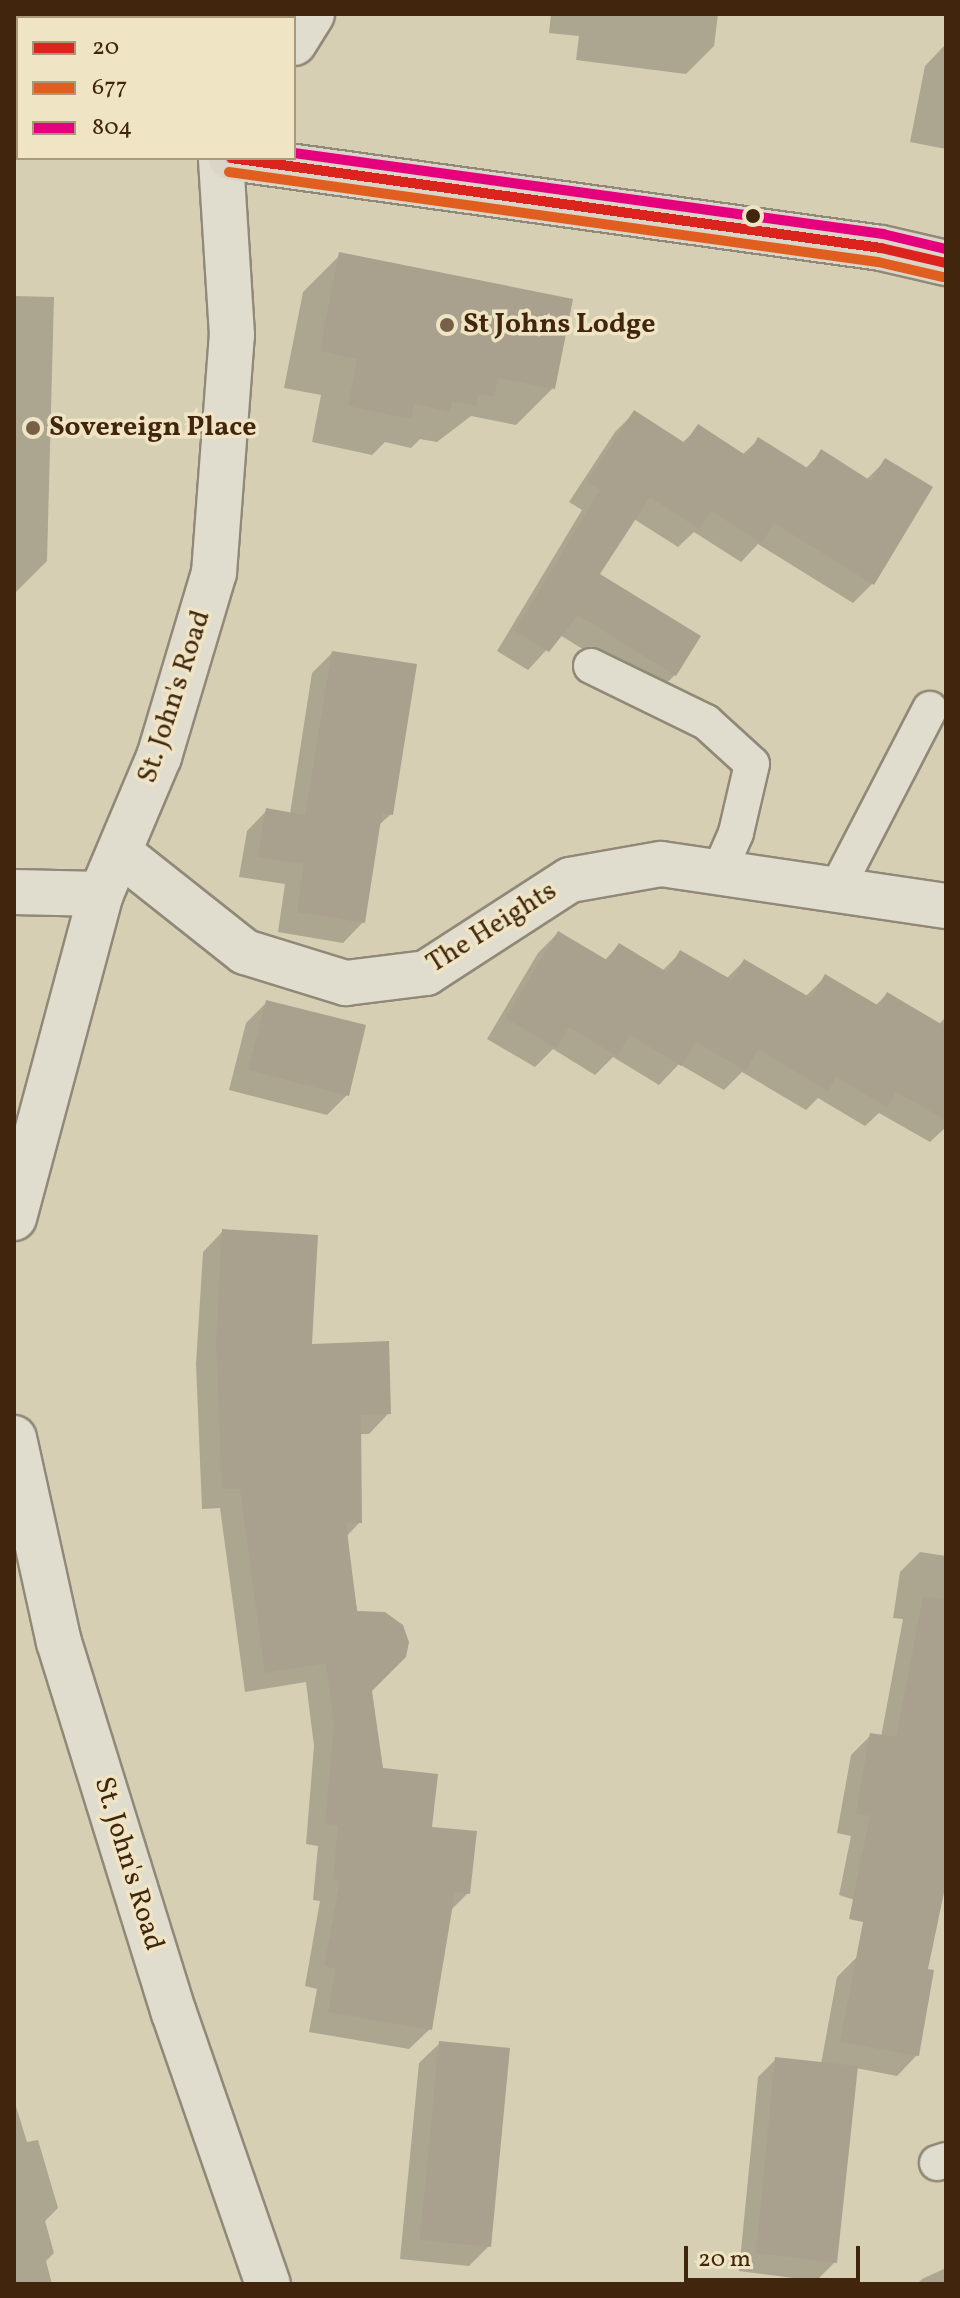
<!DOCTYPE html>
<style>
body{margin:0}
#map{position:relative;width:960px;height:2298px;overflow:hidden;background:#d7cfb4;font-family:Vollkorn,serif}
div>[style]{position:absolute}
.shadow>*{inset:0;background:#0003}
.building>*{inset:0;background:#a9a18e}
.roads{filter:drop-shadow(2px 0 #918977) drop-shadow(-2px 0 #918977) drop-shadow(0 2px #918977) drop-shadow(0 -2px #918977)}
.service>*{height:34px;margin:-17px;padding:0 17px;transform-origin:17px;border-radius:17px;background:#e0dcce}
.minor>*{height:44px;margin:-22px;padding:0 22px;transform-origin:22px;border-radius:22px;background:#e0dcce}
.primary>*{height:44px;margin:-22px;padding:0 22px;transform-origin:22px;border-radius:22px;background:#dad5c6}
.bus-1>*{height:10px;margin:-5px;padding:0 5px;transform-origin:5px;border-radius:5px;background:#dc241f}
.bus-2>*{height:10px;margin:-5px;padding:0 5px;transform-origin:5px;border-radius:5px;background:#e05f20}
.bus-3>*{height:10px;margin:-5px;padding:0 5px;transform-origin:5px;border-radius:5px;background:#e5007d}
.dots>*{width:22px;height:22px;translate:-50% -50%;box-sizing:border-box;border:4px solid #efe5c4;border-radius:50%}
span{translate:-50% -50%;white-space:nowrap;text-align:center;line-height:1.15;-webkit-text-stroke:7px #efe5c4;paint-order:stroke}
.poi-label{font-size:28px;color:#41250d;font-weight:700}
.left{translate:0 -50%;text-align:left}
.street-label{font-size:28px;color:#41250d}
.frame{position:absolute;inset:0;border:16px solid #41250d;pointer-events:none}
.legend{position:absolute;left:16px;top:16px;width:280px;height:144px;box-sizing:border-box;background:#efe5c4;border:2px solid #a9987b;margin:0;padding:10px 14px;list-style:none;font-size:24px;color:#41250d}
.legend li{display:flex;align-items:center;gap:16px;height:40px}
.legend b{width:40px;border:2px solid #a9987b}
.scale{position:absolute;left:684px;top:2246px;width:176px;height:36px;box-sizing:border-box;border:4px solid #41250d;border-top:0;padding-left:10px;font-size:24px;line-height:28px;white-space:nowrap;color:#41250d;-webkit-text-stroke:6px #efe5c4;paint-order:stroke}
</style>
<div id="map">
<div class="shadow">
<i style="clip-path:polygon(52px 14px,115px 14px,51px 18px)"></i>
<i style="clip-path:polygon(551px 14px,718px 14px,714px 46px,686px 74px,576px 60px,579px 36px,549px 33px)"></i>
<i style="clip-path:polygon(945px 45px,946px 45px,946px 149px,910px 142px,925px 66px)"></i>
<i style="clip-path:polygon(340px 255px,553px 388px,516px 425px,471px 416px,437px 442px,420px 439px,411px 448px,385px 442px,372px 455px,312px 442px,321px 395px,284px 388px,303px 292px)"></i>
<i style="clip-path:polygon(14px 296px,54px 297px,47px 561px,16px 592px)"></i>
<i style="clip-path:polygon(634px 413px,682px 443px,699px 427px,742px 455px,759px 439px,805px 469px,821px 452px,866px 480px,886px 460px,873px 583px,853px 603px,758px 544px,741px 562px,694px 532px,678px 547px,634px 519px,597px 574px,675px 675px,655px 694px,560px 635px,528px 670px,497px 651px,582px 510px,569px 502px,615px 432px)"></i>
<i style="clip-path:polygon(332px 653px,391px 814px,378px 826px,363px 922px,343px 943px,278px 932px,285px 884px,239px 877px,247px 831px,267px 810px,290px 814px,312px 673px)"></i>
<i style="clip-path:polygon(558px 933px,604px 961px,619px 945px,662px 971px,681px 952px,726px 979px,744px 961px,805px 997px,826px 976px,875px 1006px,887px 994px,938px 1025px,946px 1017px,946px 1127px,930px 1142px,879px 1113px,865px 1126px,818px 1098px,806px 1110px,742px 1072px,724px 1090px,679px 1064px,659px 1085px,613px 1057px,595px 1075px,553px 1049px,535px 1067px,487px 1039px,538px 953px)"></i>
<i style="clip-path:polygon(266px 1003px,347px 1095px,327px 1115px,229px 1090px,246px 1023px)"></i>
<i style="clip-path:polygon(223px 1231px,310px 1346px,389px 1413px,369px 1434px,359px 1434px,360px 1522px,346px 1537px,381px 1770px,430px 1829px,468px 1893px,450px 1911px,430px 2029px,409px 2049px,309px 2032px,317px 1989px,305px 1986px,320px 1901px,313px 1900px,318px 1846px,306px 1844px,314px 1746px,306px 1682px,245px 1692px,220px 1508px,202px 1509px,196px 1364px,203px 1252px)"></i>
<i style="clip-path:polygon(920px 1552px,946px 1556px,946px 1873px,920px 1921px,839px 1895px,851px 1836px,837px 1833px,851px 1755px,871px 1735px,881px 1737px,903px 1619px,893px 1618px,900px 1572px)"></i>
<i style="clip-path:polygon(857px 1957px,917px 2055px,897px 2076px,856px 2068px,835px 2262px,816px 2281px,739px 2271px,758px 2077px,776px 2059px,821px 2064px,837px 1977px)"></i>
<i style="clip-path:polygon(440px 2043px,489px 2246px,469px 2266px,400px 2259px,419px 2063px)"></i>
<i style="clip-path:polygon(14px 2100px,27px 2142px,38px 2140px,58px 2208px,45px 2221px,54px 2253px,46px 2261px,52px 2284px,14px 2284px)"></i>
<i style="clip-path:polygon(946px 2268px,946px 2284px,917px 2284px,922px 2279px)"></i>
</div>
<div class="building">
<i style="clip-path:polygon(339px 252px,573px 299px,555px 389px,498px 378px,494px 397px,479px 394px,476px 406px,452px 401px,450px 412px,414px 404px,411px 419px,348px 406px,357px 359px,320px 351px)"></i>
<i style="clip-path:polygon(634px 410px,685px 443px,698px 424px,747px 456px,758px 437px,809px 469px,821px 449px,871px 481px,885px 458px,933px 487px,874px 585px,774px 523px,762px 543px,711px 511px,699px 529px,650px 497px,600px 574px,701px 636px,676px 676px,578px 615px,549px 652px,515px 631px,600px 490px,587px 482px)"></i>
<i style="clip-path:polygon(332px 651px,417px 664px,393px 815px,382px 813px,365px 923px,297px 912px,304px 864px,258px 857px,266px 808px,305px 815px)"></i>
<i style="clip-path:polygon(558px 931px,607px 960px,619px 943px,667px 972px,680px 950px,732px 980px,744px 959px,811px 998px,825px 974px,879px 1006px,887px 992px,946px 1027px,946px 1120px,896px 1092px,887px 1107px,836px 1077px,828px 1091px,758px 1049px,746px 1071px,696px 1042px,681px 1066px,630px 1035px,617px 1056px,569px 1027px,556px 1048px,506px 1018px)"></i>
<i style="clip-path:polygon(266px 1000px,366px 1025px,349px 1096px,248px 1070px)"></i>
<i style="clip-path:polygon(222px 1229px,318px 1235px,312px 1344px,389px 1341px,391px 1414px,361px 1415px,362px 1523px,346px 1523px,357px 1611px,385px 1612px,403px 1625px,409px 1642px,406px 1657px,372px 1691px,383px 1768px,438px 1774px,432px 1827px,477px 1831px,470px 1894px,455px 1892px,432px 2030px,328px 2012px,336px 1969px,324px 1966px,340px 1881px,333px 1880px,338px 1826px,325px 1824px,334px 1724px,326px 1663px,265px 1673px,240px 1489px,222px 1489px,216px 1343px)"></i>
<i style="clip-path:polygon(923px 1597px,946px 1599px,946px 1883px,928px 1969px,934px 1970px,919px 2056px,840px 2042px,863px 1922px,849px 1919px,870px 1816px,856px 1813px,870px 1733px,896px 1737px)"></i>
<i style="clip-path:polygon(439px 2041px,510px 2048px,491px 2247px,420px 2240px)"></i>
<i style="clip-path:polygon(775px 2057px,858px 2066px,837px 2263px,756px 2253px)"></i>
</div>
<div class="roads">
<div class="service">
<i style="left:591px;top:666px;width:128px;rotate:26deg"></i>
<i style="left:706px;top:722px;width:62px;rotate:42.4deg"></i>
<i style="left:752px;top:764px;width:71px;rotate:103.1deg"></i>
<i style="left:736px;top:833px;width:43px;rotate:113.6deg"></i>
<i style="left:836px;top:890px;width:204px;rotate:-62.6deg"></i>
<i style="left:937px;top:2163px;width:9px;rotate:-18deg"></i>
</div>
<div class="minor">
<i style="left:294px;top:43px;width:34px;rotate:-58deg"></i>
<i style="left:120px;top:853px;width:159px;rotate:38.4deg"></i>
<i style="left:245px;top:952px;width:106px;rotate:17.1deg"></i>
<i style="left:346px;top:983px;width:81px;rotate:-7.1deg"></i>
<i style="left:426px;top:973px;width:171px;rotate:-32.9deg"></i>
<i style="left:570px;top:880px;width:92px;rotate:-10deg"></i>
<i style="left:661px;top:864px;width:288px;rotate:8.4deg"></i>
<i style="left:14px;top:892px;width:87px;rotate:1.3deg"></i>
<i style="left:14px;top:1218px;width:335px;rotate:-75deg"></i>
<i style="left:101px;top:894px;width:149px;rotate:-67.1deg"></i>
<i style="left:159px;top:757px;width:192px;rotate:-73.4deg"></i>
<i style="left:214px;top:573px;width:239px;rotate:-85.7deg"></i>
<i style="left:232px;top:335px;width:177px;rotate:-93.6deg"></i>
<i style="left:14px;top:1438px;width:209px;rotate:77.6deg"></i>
<i style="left:59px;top:1642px;width:388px;rotate:72.8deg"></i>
<i style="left:174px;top:2013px;width:287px;rotate:70.9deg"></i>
</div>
<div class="primary">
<i style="left:14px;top:134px;width:4px;rotate:14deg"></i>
<i style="left:231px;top:158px;width:656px;rotate:7.88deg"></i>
<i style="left:881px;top:248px;width:67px;rotate:13deg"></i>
</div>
</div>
<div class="bus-1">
<i style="left:231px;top:158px;width:656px;rotate:7.88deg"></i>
<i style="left:881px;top:248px;width:67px;rotate:13deg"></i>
</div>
<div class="bus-2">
<i style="left:229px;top:172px;width:655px;rotate:7.9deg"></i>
<i style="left:878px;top:262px;width:67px;rotate:13deg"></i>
</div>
<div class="bus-3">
<i style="left:294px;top:153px;width:595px;rotate:7.83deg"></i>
<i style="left:883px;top:234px;width:65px;rotate:13.4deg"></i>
</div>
<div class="dots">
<i style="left:753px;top:216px;background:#41250d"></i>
<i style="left:447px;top:325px;background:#766047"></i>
<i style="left:33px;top:428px;background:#766047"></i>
</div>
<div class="poi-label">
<span class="left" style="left:463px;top:325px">St Johns Lodge</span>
<span class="left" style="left:49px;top:428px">Sovereign Place</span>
</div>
<div class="street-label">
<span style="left:175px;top:697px;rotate:-72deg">St. John's Road</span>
<span style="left:492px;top:928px;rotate:-32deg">The Heights</span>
<span style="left:128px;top:1864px;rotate:73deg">St. John's Road</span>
</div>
<div class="frame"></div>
<ul class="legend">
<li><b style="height:10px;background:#dc241f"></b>20</li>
<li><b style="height:10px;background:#e05f20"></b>677</li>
<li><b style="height:10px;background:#e5007d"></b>804</li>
</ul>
<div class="scale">20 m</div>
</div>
